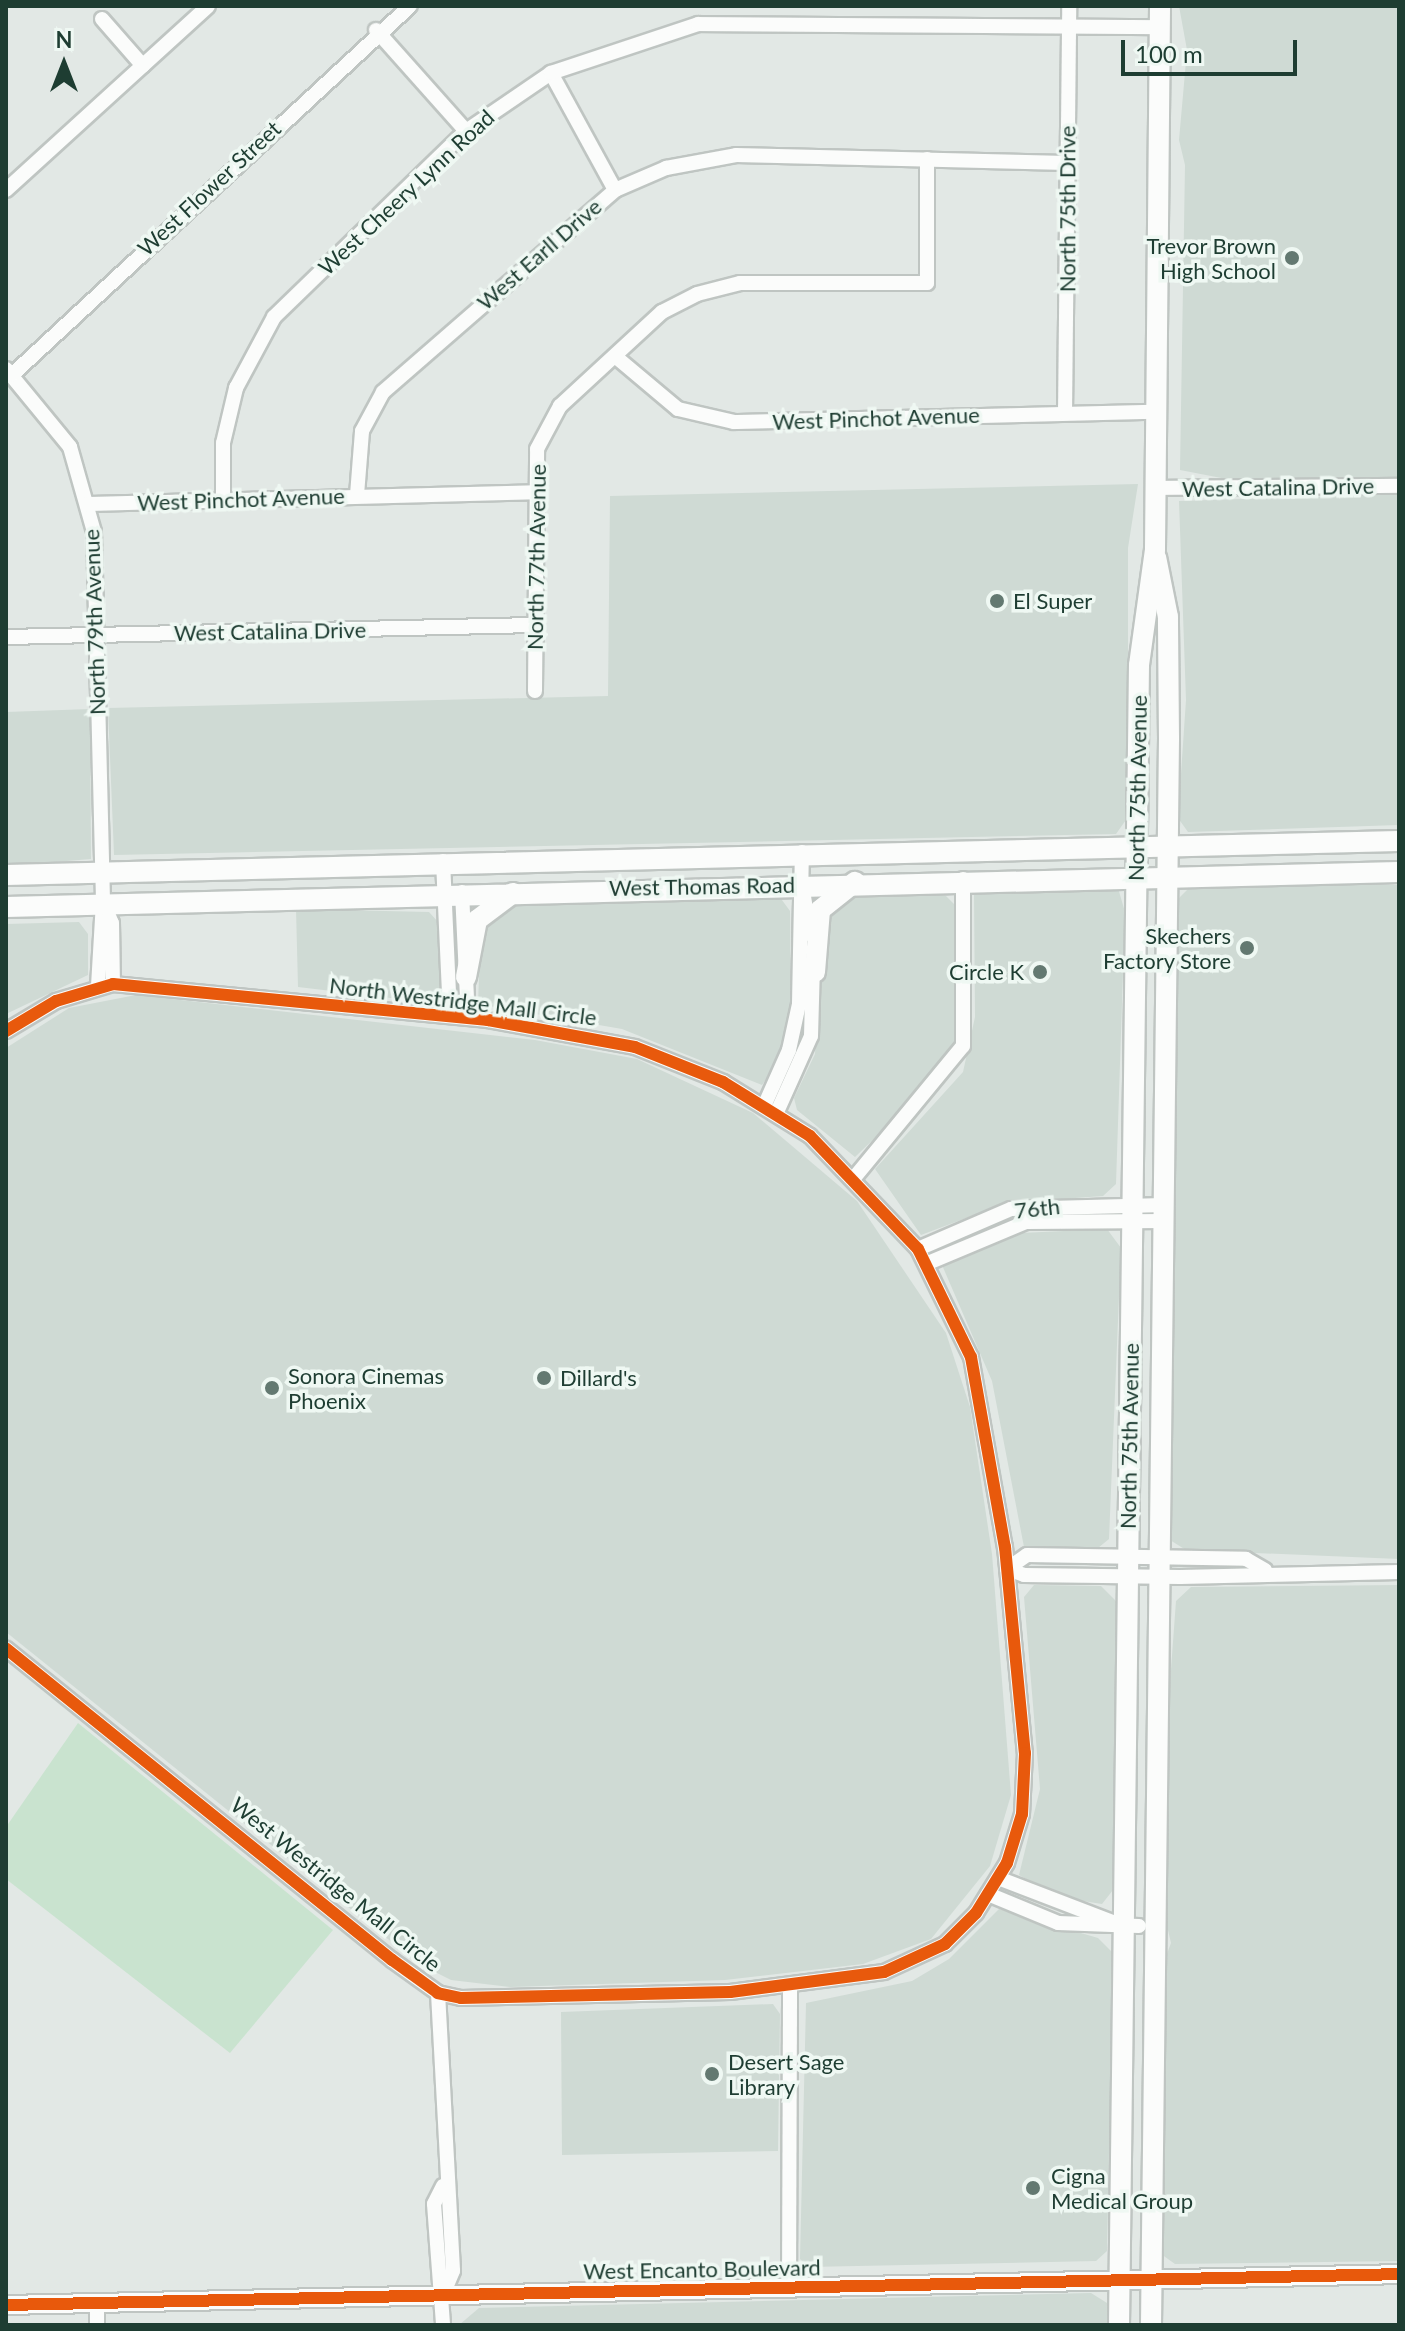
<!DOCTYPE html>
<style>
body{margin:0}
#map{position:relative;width:1405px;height:2331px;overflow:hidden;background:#e2e8e5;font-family:Lato,sans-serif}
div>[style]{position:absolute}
.built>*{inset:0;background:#cfdad4}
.green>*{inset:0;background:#c9e3cf}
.roads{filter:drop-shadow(2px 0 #bfc5c2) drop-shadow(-2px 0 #bfc5c2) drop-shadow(0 2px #bfc5c2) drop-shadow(0 -2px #bfc5c2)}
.minor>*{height:14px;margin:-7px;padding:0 7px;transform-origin:7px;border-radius:7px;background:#fbfcfb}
.tertiary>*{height:18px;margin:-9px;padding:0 9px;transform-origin:9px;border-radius:9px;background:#fbfcfb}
.secondary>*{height:20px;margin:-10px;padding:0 10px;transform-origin:10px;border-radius:10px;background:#fbfcfb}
.cycleway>*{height:12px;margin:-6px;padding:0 6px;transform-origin:6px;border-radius:6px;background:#e8590c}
.dots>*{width:22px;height:22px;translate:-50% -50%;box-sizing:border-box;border:4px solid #eff8f3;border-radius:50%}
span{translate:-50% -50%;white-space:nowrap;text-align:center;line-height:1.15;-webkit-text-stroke:7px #eff8f3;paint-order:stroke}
.street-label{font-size:22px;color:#1e3d32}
.poi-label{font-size:22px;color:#1e3d32}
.right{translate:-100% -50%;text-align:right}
.left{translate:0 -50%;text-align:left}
.frame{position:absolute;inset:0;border:8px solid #1e3d32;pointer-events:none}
.north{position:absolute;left:24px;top:24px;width:80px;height:80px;-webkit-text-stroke:6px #eff8f3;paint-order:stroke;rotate:0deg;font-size:22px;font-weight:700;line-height:32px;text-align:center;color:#1e3d32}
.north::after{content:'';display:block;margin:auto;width:28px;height:36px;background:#1e3d32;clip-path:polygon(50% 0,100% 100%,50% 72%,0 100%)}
.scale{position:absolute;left:1121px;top:40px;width:176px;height:36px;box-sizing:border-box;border:4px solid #1e3d32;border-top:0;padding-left:10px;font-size:24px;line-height:28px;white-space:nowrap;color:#1e3d32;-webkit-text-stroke:6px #eff8f3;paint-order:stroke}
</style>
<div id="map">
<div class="built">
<i style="clip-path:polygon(1179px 6px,1399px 6px,1399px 480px,1242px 482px,1180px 470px,1185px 165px,1179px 140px,1187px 50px)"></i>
<i style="clip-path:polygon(1138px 484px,1128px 548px,1128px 817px,1116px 834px,114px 855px,108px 708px,608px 696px,610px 496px)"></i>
<i style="clip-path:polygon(1399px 494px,1399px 825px,1188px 832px,1178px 818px,1186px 700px,1179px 501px)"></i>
<i style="clip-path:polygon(90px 709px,91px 859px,6px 866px,6px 712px)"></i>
<i style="clip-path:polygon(1193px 884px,1399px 885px,1399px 1559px,1186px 1550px,1170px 1540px,1177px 900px)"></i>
<i style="clip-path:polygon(1118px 888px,1125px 912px,1116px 1184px,1103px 1196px,1006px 1203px,921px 1235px,875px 1169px,963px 1072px,975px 1017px,974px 894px)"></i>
<i style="clip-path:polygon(877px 893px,946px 896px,955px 905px,956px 1041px,912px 1102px,855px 1157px,797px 1110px,794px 1098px,815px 1054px,823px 922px,847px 895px)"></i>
<i style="clip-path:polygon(779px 896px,790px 911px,791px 1008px,778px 1062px,762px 1085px,622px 1029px,478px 1004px,481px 923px,517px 901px)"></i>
<i style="clip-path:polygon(296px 909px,429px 912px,439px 923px,442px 996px,433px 1003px,298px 987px)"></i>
<i style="clip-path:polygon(79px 922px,88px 934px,88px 975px,6px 1014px,6px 924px)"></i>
<i style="clip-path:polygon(136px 995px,535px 1040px,637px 1059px,753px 1113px,857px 1201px,946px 1333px,970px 1407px,992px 1554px,1011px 1795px,990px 1866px,931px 1939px,863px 1964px,725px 1980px,510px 1987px,451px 1980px,419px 1964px,6px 1632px,6px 1048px,69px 1008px)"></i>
<i style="clip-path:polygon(1107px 1229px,1121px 1248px,1109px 1539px,1098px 1548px,1024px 1547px,992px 1381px,942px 1265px,1021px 1233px)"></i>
<i style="clip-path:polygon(1034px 1585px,1101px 1586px,1116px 1601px,1113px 1890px,1102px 1904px,1057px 1897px,1019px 1875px,1040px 1789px,1024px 1597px)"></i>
<i style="clip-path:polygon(1399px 1585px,1399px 2261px,1175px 2264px,1161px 2254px,1161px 2233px,1162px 1967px,1171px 1943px,1163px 1909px,1166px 1737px,1176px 1601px,1191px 1587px)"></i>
<i style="clip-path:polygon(999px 1909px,1098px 1938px,1113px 1953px,1107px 2251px,1096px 2261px,808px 2267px,800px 2259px,806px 2003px,912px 1981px,949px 1959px)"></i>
<i style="clip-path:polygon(773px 2004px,780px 2014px,778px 2151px,562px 2155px,561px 2012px)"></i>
<i style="clip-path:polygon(1091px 2293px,1107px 2303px,1107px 2325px,459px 2325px,479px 2308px)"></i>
</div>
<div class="green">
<i style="clip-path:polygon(78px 1723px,333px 1930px,230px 2053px,6px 1879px,6px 1827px)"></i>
</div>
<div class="roads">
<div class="minor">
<i style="left:102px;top:19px;width:62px;rotate:48.9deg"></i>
<i style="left:376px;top:30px;width:135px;rotate:48.3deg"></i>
<i style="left:551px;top:73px;width:133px;rotate:61.3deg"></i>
<i style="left:6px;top:190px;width:273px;rotate:-42.3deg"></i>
<i style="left:616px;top:357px;width:81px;rotate:40deg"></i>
<i style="left:678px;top:409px;width:57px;rotate:13.1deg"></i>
<i style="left:734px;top:422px;width:423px;rotate:-1.4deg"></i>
<i style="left:6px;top:369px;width:101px;rotate:50.6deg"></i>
<i style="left:70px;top:447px;width:88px;rotate:74.2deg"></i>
<i style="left:94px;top:532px;width:370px;rotate:88.6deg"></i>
<i style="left:103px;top:902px;width:84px;rotate:93.4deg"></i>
<i style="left:13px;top:374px;width:541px;rotate:-42.83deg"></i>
<i style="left:1065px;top:413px;width:407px;rotate:-89.4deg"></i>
<i style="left:1156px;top:488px;width:243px;rotate:-0.5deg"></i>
<i style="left:357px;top:495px;width:64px;rotate:-85.5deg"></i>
<i style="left:362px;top:431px;width:44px;rotate:-61.7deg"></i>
<i style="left:383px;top:392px;width:308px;rotate:-41deg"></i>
<i style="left:615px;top:190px;width:56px;rotate:-23.3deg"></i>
<i style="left:666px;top:168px;width:71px;rotate:-10.5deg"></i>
<i style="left:736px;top:155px;width:331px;rotate:1.4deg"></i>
<i style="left:223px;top:498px;width:55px;rotate:-90deg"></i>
<i style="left:223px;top:443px;width:57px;rotate:-76.7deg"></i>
<i style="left:236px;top:388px;width:81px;rotate:-61.8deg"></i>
<i style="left:274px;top:317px;width:267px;rotate:-44.1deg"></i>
<i style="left:466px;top:131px;width:103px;rotate:-34.3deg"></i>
<i style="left:551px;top:73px;width:155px;rotate:-18.4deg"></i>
<i style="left:698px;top:24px;width:462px;rotate:0.4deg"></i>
<i style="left:87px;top:504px;width:451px;rotate:-1.5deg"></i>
<i style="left:6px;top:637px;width:529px;rotate:-1.3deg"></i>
<i style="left:535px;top:691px;width:242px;rotate:-89.5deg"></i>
<i style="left:537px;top:449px;width:49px;rotate:-61.9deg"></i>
<i style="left:560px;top:406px;width:139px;rotate:-42.7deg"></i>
<i style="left:662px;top:312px;width:39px;rotate:-27deg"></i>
<i style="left:697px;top:294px;width:44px;rotate:-14.3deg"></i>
<i style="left:740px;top:283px;width:187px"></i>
<i style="left:927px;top:283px;width:124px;rotate:-90deg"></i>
<i style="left:443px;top:861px;width:155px;rotate:87.4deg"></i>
<i style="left:802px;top:884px;width:51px;rotate:80.9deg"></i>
<i style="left:462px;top:892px;width:126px;rotate:87.3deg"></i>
<i style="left:103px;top:902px;width:23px;rotate:67deg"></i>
<i style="left:112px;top:923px;width:61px;rotate:89.1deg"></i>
<i style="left:6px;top:1031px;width:58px;rotate:-31deg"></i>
<i style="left:56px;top:1001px;width:59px;rotate:-16.6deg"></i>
<i style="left:113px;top:984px;width:377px;rotate:5.5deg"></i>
<i style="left:488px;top:1020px;width:149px;rotate:10.4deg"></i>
<i style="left:635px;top:1047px;width:95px;rotate:21.7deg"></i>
<i style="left:723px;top:1082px;width:102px;rotate:31.8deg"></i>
<i style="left:810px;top:1136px;width:156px;rotate:46.3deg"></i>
<i style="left:918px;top:1249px;width:120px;rotate:63.9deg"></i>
<i style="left:971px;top:1357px;width:193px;rotate:79.9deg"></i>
<i style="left:1005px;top:1547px;width:207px;rotate:84.5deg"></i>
<i style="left:1025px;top:1753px;width:61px;rotate:92.8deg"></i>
<i style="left:1022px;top:1814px;width:51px;rotate:107deg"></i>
<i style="left:1007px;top:1863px;width:59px;rotate:121.8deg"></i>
<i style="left:976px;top:1913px;width:44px;rotate:135deg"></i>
<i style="left:945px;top:1944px;width:67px;rotate:155.3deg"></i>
<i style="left:884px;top:1972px;width:155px;rotate:172.6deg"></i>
<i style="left:730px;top:1992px;width:269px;rotate:178.7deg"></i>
<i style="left:461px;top:1998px;width:24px;rotate:-168deg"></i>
<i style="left:438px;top:1993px;width:57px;rotate:-144.3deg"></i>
<i style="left:392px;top:1960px;width:496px;rotate:-141.1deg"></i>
<i style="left:765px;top:1104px;width:59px;rotate:-66deg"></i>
<i style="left:789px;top:1050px;width:47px;rotate:-77.7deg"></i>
<i style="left:799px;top:1004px;width:152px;rotate:-88.9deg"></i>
<i style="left:777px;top:1112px;width:83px;rotate:-65.9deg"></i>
<i style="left:811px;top:1036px;width:70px;rotate:-88.4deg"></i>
<i style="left:854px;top:1178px;width:171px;rotate:-50.5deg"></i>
<i style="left:963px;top:1046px;width:167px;rotate:-90deg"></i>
<i style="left:918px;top:1249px;width:101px;rotate:-23.3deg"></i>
<i style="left:1011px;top:1209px;width:153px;rotate:-1.5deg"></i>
<i style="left:928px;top:1263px;width:106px;rotate:-22.7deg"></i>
<i style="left:1026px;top:1222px;width:138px;rotate:-0.4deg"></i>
<i style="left:1007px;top:1569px;width:18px;rotate:19deg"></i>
<i style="left:1024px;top:1575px;width:156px;rotate:0.7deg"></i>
<i style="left:1180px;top:1577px;width:219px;rotate:-1.3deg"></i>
<i style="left:1007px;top:1569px;width:24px;rotate:-35deg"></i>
<i style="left:1027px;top:1555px;width:219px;rotate:1deg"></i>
<i style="left:1246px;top:1559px;width:22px;rotate:30deg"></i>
<i style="left:998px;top:1878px;width:134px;rotate:21deg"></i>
<i style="left:988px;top:1894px;width:76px;rotate:22.5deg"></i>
<i style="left:1058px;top:1923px;width:81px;rotate:2.1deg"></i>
<i style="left:438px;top:1993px;width:278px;rotate:86.9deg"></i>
<i style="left:453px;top:2271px;width:26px;rotate:113deg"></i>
<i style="left:443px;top:2186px;width:20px;rotate:117deg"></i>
<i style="left:434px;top:2204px;width:121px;rotate:85.7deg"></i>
<i style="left:789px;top:2287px;width:299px;rotate:-89.8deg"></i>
<i style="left:97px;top:2302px;width:23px;rotate:90deg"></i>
</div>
<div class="tertiary">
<i style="left:6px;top:2305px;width:1393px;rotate:-1.27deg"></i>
</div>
<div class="secondary">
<i style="left:6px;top:875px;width:1393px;rotate:-1.4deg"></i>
<i style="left:6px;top:907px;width:1393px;rotate:-1.44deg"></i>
<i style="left:815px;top:972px;width:62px;rotate:-85.4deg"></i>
<i style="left:820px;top:910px;width:45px;rotate:-38.7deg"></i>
<i style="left:466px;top:977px;width:58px;rotate:-79.1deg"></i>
<i style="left:477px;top:920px;width:45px;rotate:-36.9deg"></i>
<i style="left:1119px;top:2325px;width:1660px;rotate:-89.31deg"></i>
<i style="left:1139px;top:665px;width:117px;rotate:-82.1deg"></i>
<i style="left:1155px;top:549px;width:543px;rotate:-89.47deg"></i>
<i style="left:1151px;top:2325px;width:1587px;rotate:-89.35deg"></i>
<i style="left:1169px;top:738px;width:121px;rotate:-90.5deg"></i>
<i style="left:1168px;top:617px;width:61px;rotate:-101.3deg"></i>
</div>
</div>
<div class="cycleway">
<i style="left:6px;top:1031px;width:58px;rotate:-31deg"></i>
<i style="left:56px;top:1001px;width:59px;rotate:-16.6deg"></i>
<i style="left:113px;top:984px;width:377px;rotate:5.5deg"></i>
<i style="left:488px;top:1020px;width:149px;rotate:10.4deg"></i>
<i style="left:635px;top:1047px;width:95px;rotate:21.7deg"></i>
<i style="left:723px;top:1082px;width:102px;rotate:31.8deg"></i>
<i style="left:810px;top:1136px;width:156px;rotate:46.3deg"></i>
<i style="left:918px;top:1249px;width:120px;rotate:63.9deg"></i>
<i style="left:971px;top:1357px;width:193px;rotate:79.9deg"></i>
<i style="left:1005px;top:1547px;width:207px;rotate:84.5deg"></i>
<i style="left:1025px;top:1753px;width:61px;rotate:92.8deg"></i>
<i style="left:1022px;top:1814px;width:51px;rotate:107deg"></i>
<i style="left:1007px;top:1863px;width:59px;rotate:121.8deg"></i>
<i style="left:976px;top:1913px;width:44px;rotate:135deg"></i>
<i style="left:945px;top:1944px;width:67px;rotate:155.3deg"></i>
<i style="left:884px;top:1972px;width:155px;rotate:172.6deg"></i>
<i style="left:730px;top:1992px;width:269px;rotate:178.7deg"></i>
<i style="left:461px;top:1998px;width:24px;rotate:-168deg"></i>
<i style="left:438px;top:1993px;width:57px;rotate:-144.3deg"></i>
<i style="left:392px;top:1960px;width:496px;rotate:-141.1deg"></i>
<i style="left:6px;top:2305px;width:1393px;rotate:-1.27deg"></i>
</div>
<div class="dots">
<i style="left:1292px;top:258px;background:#637971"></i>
<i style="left:997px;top:601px;background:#637971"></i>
<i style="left:1247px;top:948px;background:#637971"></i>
<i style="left:1040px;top:972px;background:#637971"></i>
<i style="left:544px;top:1378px;background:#637971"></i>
<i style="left:272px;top:1388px;background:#637971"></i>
<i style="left:712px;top:2074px;background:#637971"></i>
<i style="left:1033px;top:2188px;background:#637971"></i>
</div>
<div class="street-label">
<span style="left:209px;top:188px;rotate:-43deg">West Flower Street</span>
<span style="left:406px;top:192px;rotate:-43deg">West Cheery Lynn Road</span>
<span style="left:1067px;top:209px;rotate:-90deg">North 75th Drive</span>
<span style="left:539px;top:254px;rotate:-41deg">West Earll Drive</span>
<span style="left:876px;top:418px;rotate:-2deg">West Pinchot Avenue</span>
<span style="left:1278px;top:487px;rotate:-1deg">West Catalina Drive</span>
<span style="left:241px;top:499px;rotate:-2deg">West Pinchot Avenue</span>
<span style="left:536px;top:557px;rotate:-89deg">North 77th Avenue</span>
<span style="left:94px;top:622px;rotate:-92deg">North 79th Avenue</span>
<span style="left:270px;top:631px;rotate:-1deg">West Catalina Drive</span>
<span style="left:1137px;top:788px;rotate:-89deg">North 75th Avenue</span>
<span style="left:702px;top:886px;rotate:-1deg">West Thomas Road</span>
<span style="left:463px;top:1001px;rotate:7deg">North Westridge Mall Circle</span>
<span style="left:1037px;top:1208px;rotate:-6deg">76th</span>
<span style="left:1129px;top:1436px;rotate:-89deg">North 75th Avenue</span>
<span style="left:336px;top:1884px;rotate:39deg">West Westridge Mall Circle</span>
<span style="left:702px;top:2269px;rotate:-1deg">West Encanto Boulevard</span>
</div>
<div class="poi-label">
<span class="right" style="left:1276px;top:258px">Trevor Brown<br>High School</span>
<span class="left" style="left:1013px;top:601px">El Super</span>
<span class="right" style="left:1231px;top:948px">Skechers<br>Factory Store</span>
<span class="right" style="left:1024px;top:972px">Circle K</span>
<span class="left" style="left:288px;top:1388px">Sonora Cinemas<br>Phoenix</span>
<span class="left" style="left:560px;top:1378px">Dillard's</span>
<span class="left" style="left:728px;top:2074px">Desert Sage<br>Library</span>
<span class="left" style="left:1051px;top:2188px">Cigna<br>Medical Group</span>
</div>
<div class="frame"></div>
<div class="north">N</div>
<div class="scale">100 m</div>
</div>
